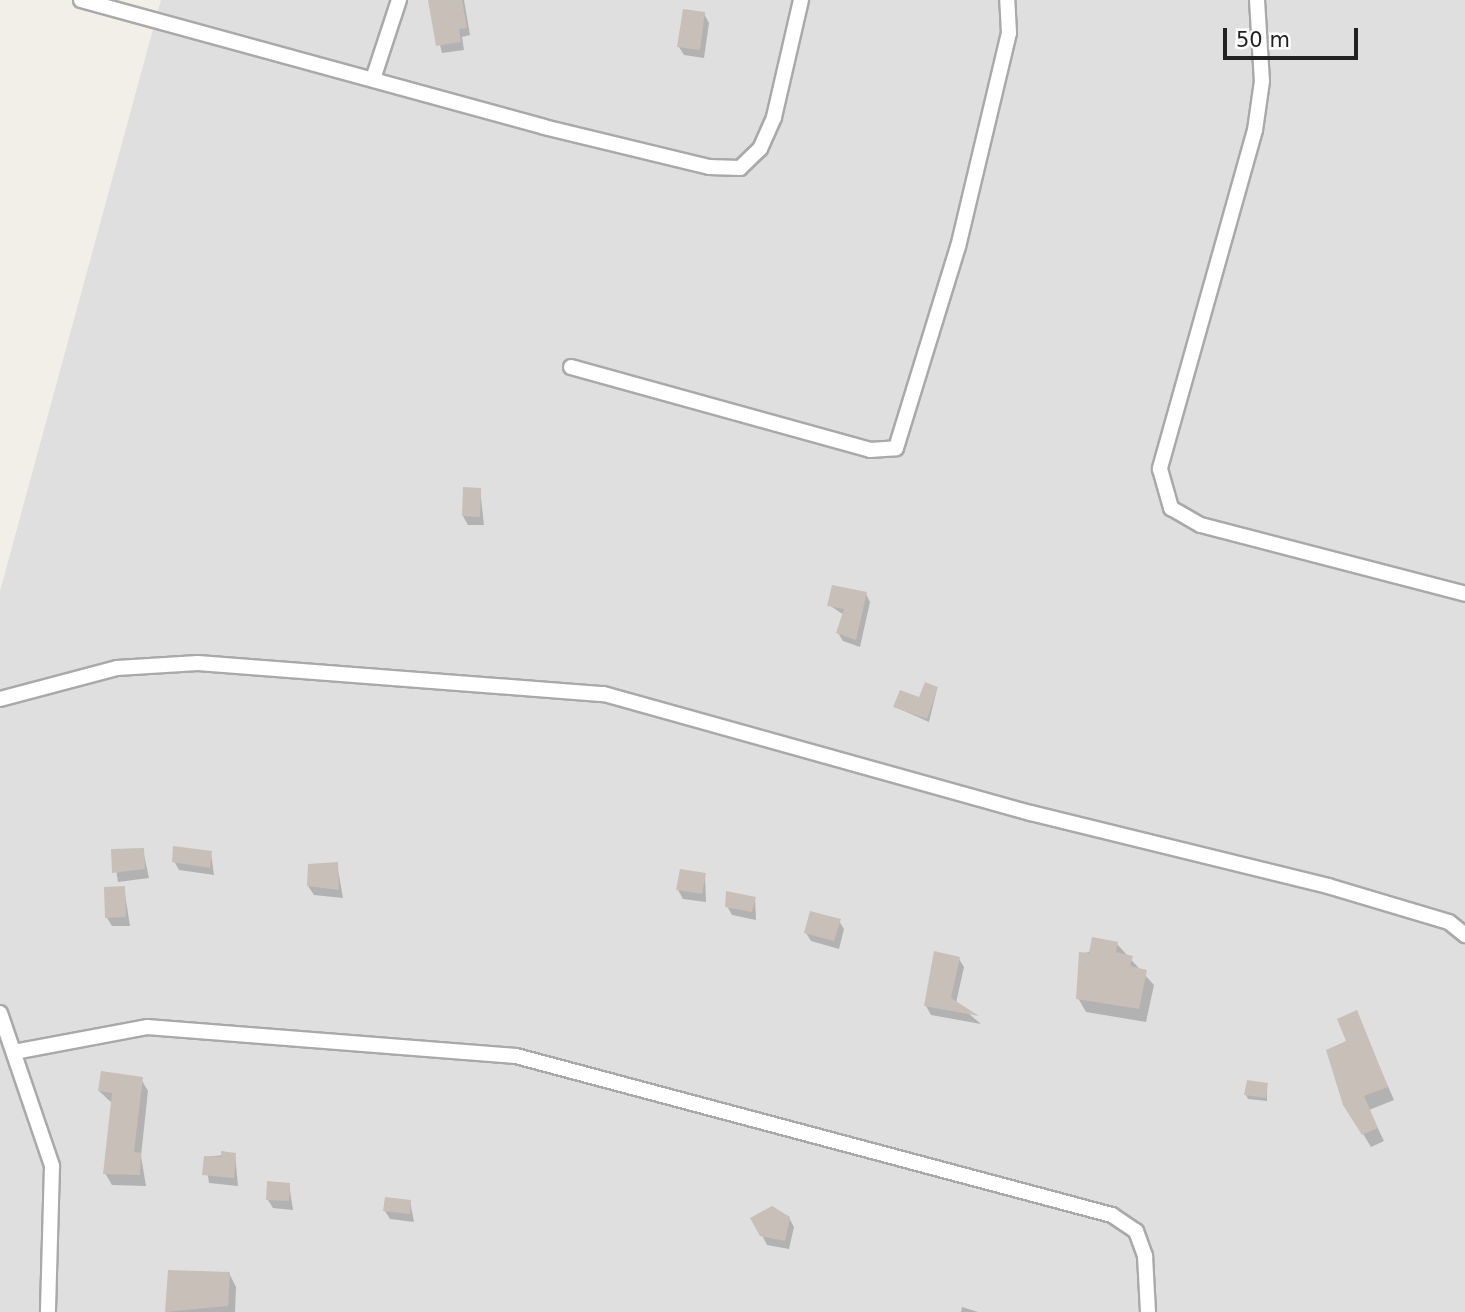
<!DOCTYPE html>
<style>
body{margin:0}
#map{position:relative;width:1465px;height:1312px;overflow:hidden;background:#f2efe9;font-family:"DejaVu Sans",sans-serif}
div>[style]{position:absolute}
.residential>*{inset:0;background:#e0dfdf}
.shadow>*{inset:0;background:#0003}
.building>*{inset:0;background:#c7bfb8}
.roads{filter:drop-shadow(2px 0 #a9a9a9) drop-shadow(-2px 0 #a9a9a9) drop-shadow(0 2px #a9a9a9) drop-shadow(0 -2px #a9a9a9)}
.street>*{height:14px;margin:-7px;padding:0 7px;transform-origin:7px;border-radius:7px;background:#fff}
span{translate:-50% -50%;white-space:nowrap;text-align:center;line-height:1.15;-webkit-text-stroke:5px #fff;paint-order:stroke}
.scale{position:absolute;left:1223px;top:28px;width:135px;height:32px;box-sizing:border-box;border:4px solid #222;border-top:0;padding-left:9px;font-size:21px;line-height:24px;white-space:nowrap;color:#222;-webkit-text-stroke:5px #fff;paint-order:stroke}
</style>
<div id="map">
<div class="residential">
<i style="clip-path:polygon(161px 0,1465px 0,1465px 1312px,0 1312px,0 591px)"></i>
</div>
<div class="shadow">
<i style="clip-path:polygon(429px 0,464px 0,470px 35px,462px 37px,464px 50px,442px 53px)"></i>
<i style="clip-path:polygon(704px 14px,709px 23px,704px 58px,684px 55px,679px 47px)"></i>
<i style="clip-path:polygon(480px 489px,484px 525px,468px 525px,463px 516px)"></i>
<i style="clip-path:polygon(866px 594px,870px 602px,860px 647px,843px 641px,838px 633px,844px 615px,829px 605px)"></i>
<i style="clip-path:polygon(937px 689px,929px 722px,895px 707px,920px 700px)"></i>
<i style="clip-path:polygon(143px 850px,149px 878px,118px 882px,113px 851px)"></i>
<i style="clip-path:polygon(211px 853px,214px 875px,179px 870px,174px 861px)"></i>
<i style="clip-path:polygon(337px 864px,343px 898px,314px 895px,308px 886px)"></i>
<i style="clip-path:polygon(705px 875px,706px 902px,683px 899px,678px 890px)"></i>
<i style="clip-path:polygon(124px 888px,130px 926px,112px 926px,107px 918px)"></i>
<i style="clip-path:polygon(755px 898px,756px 920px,732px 915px,727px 906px)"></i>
<i style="clip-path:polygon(839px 921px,844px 929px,839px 949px,811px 941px,806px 933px)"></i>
<i style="clip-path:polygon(1117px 944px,1154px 985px,1146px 1022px,1086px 1012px,1078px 998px,1081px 954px)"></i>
<i style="clip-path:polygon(959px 959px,964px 967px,956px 1003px,981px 1024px,931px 1015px,926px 1006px)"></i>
<i style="clip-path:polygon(1356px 1013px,1394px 1100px,1369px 1110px,1384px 1141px,1371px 1147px,1345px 1104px)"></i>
<i style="clip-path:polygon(141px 1079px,148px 1091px,141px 1156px,146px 1186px,112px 1185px,105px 1173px,112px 1103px,99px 1091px)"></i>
<i style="clip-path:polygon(1267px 1085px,1267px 1101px,1248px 1099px,1246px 1095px)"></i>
<i style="clip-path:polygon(235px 1154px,238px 1186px,209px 1183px,205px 1157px)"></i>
<i style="clip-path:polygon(289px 1184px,293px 1210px,273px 1208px,268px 1200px)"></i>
<i style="clip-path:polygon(410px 1201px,414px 1222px,390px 1219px,385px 1211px)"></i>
<i style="clip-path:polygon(753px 1218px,789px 1218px,794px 1227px,789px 1249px,767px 1245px)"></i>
<i style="clip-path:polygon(170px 1272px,229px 1273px,236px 1287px,235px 1312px,167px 1312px)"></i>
<i style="clip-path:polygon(962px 1307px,978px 1312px,961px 1312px)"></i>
</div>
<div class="building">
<i style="clip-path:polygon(428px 0,462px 0,467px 28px,459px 29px,461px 42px,436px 46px)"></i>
<i style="clip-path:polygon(683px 9px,705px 12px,700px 50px,677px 47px)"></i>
<i style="clip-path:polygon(463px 487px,481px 488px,480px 517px,462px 516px)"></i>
<i style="clip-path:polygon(832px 585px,867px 592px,856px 640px,836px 633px,844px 609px,827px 606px)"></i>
<i style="clip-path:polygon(925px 682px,938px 687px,927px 719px,893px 707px,900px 690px,919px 697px)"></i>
<i style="clip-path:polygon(173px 846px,212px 851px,210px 868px,172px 862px)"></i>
<i style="clip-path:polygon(144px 848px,145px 869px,112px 873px,111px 849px)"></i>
<i style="clip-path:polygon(338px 862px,339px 890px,307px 886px,308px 864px)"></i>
<i style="clip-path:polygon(680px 869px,706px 873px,702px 894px,676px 890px)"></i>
<i style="clip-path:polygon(125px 886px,126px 917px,105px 918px,104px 887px)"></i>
<i style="clip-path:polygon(726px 891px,756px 897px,752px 912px,725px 907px)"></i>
<i style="clip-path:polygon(810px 911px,841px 919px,834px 941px,804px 933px)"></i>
<i style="clip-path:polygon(1092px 937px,1118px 942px,1116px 952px,1133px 956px,1130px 966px,1147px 970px,1139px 1009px,1076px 999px,1079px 952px,1089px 953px)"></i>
<i style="clip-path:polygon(934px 951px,960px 957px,951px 998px,979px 1016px,924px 1006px)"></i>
<i style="clip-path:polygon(1357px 1010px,1388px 1087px,1364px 1096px,1378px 1128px,1362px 1135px,1343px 1105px,1326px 1050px,1346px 1041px,1337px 1019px)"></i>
<i style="clip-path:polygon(101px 1071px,143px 1077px,134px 1152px,141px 1153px,140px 1175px,103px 1174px,112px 1093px,98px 1091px)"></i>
<i style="clip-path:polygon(1247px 1080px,1268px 1083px,1266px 1098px,1244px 1095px)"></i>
<i style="clip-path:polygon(221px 1151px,236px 1153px,234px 1178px,202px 1175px,204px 1156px,221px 1157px)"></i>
<i style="clip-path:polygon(267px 1181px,290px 1183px,289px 1201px,266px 1200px)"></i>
<i style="clip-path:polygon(385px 1197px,411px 1200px,410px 1214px,383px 1211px)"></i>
<i style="clip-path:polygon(772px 1206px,790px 1217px,785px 1241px,760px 1236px,750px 1218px)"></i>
<i style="clip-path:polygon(168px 1270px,230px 1272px,228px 1306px,165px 1312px)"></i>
</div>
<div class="roads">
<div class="street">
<i style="left:81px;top:0;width:480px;rotate:15.3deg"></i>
<i style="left:544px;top:127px;width:170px;rotate:13.6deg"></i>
<i style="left:709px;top:167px;width:31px;rotate:2deg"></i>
<i style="left:740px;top:168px;width:28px;rotate:-44deg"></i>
<i style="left:760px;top:149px;width:35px;rotate:-66deg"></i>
<i style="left:774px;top:117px;width:120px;rotate:-77deg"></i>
<i style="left:1257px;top:0;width:81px;rotate:86.5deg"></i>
<i style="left:1262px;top:81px;width:49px;rotate:98.1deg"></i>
<i style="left:1255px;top:130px;width:352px;rotate:105.7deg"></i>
<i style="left:1160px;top:469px;width:41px;rotate:74.2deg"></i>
<i style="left:1171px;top:508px;width:34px;rotate:30deg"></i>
<i style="left:1201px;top:525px;width:273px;rotate:14.6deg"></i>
<i style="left:373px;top:79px;width:83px;rotate:-71.8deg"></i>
<i style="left:571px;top:367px;width:310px;rotate:15.5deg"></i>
<i style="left:870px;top:450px;width:26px;rotate:-4deg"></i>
<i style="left:896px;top:448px;width:210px;rotate:-72.9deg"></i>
<i style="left:958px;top:247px;width:220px;rotate:-76.6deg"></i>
<i style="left:1009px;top:33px;width:33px;rotate:-93deg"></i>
<i style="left:0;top:699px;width:121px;rotate:-14.8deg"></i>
<i style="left:117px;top:668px;width:81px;rotate:-3.5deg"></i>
<i style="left:198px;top:663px;width:407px;rotate:4.4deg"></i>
<i style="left:604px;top:694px;width:443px;rotate:15.6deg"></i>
<i style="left:1031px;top:813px;width:306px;rotate:13.8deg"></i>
<i style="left:1328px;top:886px;width:126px;rotate:16.6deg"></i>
<i style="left:1449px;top:922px;width:21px;rotate:39deg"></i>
<i style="left:0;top:1013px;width:162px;rotate:71.2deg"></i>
<i style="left:52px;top:1166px;width:146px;rotate:91.6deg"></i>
<i style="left:14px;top:1052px;width:135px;rotate:-10.6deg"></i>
<i style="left:147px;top:1027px;width:370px;rotate:4.5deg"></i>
<i style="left:516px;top:1056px;width:617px;rotate:14.94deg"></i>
<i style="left:1112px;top:1215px;width:29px;rotate:34deg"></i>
<i style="left:1136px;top:1231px;width:27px;rotate:70deg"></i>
<i style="left:1145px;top:1256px;width:56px;rotate:86.9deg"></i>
</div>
</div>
<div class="scale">50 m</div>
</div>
